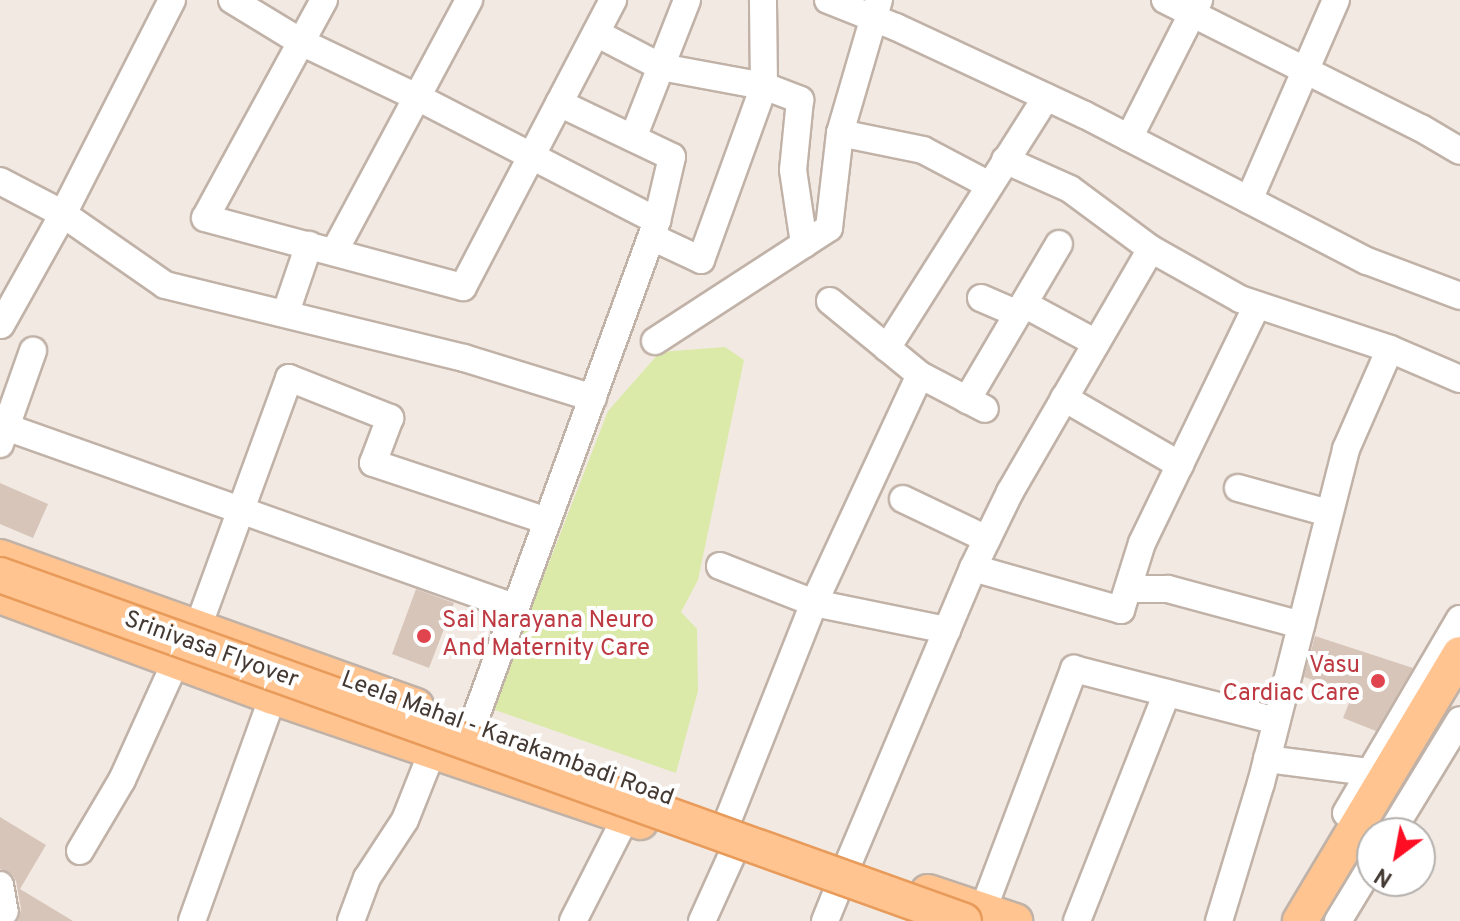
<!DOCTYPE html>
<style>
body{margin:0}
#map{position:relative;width:1460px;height:921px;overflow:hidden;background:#f2eae2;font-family:Overpass,sans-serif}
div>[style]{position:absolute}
.green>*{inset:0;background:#dbe9a9}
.building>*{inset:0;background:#d7c5ba}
.roads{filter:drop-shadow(2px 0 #c1b2a8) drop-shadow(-2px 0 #c1b2a8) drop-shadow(0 2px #c1b2a8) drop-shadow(0 -2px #c1b2a8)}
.minor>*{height:26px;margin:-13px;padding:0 13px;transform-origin:13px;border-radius:13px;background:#fff}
.major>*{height:34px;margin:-17px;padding:0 17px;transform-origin:17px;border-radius:17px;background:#ffc48f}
.bridges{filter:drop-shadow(2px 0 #e89b5a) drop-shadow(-2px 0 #e89b5a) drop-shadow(0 2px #e89b5a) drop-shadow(0 -2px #e89b5a)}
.major-bridge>*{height:34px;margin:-17px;padding:0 17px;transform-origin:17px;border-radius:17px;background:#ffc48f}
.dots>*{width:22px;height:22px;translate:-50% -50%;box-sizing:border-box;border:4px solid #fff;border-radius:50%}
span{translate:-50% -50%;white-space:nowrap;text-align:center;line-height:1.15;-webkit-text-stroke:8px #fff;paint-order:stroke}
.health-label{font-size:24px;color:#be3a42}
.left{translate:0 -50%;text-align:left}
.right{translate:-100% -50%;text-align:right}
.street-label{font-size:24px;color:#443933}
.north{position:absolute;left:1356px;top:817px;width:80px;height:80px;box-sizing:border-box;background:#fff;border:2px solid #b4b0ad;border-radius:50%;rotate:212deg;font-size:22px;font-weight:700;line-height:32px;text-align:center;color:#443933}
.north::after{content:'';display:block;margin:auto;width:28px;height:36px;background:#ff0d23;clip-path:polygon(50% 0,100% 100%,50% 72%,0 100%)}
</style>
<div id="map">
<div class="green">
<i style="clip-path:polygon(725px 347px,744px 360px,698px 580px,681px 612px,697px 629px,698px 691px,676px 773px,492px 709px,608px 411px,660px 352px)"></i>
</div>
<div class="building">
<i style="clip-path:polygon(0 483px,48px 504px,33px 538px,0 524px)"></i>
<i style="clip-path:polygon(416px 589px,454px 603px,429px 668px,392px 654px)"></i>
<i style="clip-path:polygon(1315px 636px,1413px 668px,1376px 731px,1343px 718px,1353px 693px,1304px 677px)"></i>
<i style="clip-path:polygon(0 817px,46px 845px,20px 889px,73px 921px,18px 921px,21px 909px,16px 881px,12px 874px,0 869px)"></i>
</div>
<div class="roads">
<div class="minor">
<i style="left:232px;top:0;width:81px;rotate:31.3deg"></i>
<i style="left:301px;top:42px;width:128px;rotate:25.4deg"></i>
<i style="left:417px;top:97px;width:270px;rotate:27.3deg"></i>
<i style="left:657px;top:221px;width:539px;rotate:110.08deg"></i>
<i style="left:324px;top:0;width:248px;rotate:118.6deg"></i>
<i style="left:205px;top:218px;width:267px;rotate:15deg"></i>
<i style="left:463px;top:287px;width:324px;rotate:-62.4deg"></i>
<i style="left:828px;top:0;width:73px;rotate:21.7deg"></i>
<i style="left:896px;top:27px;width:208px;rotate:25deg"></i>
<i style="left:1085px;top:115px;width:318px;rotate:27.4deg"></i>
<i style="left:1367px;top:261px;width:99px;rotate:20.6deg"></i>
<i style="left:1165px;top:0;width:286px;rotate:26.6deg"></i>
<i style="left:1421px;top:128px;width:45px;rotate:30.5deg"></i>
<i style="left:596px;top:33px;width:73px;rotate:27.6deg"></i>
<i style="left:661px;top:67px;width:105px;rotate:10.5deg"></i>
<i style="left:764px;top:86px;width:39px;rotate:21deg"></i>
<i style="left:800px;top:100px;width:70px;rotate:95.7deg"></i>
<i style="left:793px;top:170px;width:75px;rotate:81.5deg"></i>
<i style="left:559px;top:103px;width:125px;rotate:25.5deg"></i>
<i style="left:672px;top:157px;width:66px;rotate:103.2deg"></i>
<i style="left:840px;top:133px;width:85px;rotate:11.6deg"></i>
<i style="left:923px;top:150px;width:75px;rotate:27.9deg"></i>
<i style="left:633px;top:138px;width:148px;rotate:-68.6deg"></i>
<i style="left:1129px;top:138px;width:155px;rotate:-63.1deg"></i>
<i style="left:1005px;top:160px;width:71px;rotate:24deg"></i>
<i style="left:1070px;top:189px;width:101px;rotate:36.5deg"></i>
<i style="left:1151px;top:249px;width:102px;rotate:29.3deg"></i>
<i style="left:1240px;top:299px;width:158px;rotate:18.4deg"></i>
<i style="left:1390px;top:349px;width:76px;rotate:23.2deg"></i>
<i style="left:0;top:181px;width:71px;rotate:27.6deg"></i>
<i style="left:63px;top:214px;width:124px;rotate:34.8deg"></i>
<i style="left:165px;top:285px;width:308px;rotate:13.7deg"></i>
<i style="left:464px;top:358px;width:135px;rotate:17.2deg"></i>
<i style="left:1249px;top:200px;width:218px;rotate:-66.5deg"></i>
<i style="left:654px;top:238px;width:52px;rotate:25.1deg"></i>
<i style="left:701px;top:260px;width:185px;rotate:-70.1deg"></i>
<i style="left:764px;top:86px;width:86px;rotate:-90.7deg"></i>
<i style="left:334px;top:252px;width:286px;rotate:-61.8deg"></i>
<i style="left:981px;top:298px;width:40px;rotate:23.4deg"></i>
<i style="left:830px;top:301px;width:117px;rotate:39.4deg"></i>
<i style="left:920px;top:375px;width:73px;rotate:27.6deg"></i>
<i style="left:1024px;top:304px;width:82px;rotate:28.4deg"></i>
<i style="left:286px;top:312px;width:71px;rotate:-71.1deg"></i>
<i style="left:1px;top:325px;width:127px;rotate:-60.8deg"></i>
<i style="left:63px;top:214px;width:240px;rotate:-63deg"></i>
<i style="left:655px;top:341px;width:207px;rotate:-33deg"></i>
<i style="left:829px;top:228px;width:96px;rotate:-83.4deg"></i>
<i style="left:840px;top:133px;width:139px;rotate:-73.7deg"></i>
<i style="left:887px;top:348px;width:297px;rotate:-57.6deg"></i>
<i style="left:1064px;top:398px;width:134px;rotate:30deg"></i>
<i style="left:967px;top:400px;width:181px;rotate:-59.5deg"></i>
<i style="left:6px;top:427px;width:539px;rotate:19.51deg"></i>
<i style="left:0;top:444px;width:99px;rotate:-70.5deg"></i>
<i style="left:1238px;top:488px;width:94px;rotate:15.4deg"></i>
<i style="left:903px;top:499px;width:93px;rotate:25.5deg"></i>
<i style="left:720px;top:566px;width:101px;rotate:21.5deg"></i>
<i style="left:814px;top:603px;width:136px;rotate:11.5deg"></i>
<i style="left:973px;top:568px;width:154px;rotate:15.8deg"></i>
<i style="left:1121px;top:610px;width:70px;rotate:-72.6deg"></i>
<i style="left:1142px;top:543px;width:264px;rotate:-64.2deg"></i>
<i style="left:1128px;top:589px;width:40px"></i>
<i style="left:1168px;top:589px;width:138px;rotate:15.1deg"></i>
<i style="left:198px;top:627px;width:265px;rotate:-69.9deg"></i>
<i style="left:289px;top:378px;width:109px;rotate:21.6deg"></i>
<i style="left:390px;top:418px;width:48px;rotate:110.7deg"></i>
<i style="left:373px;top:463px;width:183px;rotate:18.4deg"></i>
<i style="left:1267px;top:759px;width:103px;rotate:7.3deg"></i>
<i style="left:1346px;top:813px;width:225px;rotate:-59.6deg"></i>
<i style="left:728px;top:820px;width:233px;rotate:-68.4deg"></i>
<i style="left:814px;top:603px;width:251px;rotate:-65.1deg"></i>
<i style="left:1391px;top:833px;width:132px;rotate:-58.6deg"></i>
<i style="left:80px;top:851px;width:82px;rotate:-59.4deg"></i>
<i style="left:122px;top:780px;width:131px;rotate:-65.6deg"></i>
<i style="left:848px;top:864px;width:321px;rotate:-67.1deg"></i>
<i style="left:973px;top:568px;width:85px;rotate:-64deg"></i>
<i style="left:1010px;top:492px;width:281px;rotate:-59.9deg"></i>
<i style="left:0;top:885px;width:27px;rotate:80deg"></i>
<i style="left:983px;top:910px;width:258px;rotate:-69.3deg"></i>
<i style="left:1074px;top:669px;width:209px;rotate:14.4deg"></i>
<i style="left:192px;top:921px;width:256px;rotate:-70.2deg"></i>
<i style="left:351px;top:921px;width:46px;rotate:-69.6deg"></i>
<i style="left:367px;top:878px;width:69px;rotate:-56.8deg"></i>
<i style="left:405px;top:820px;width:73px;rotate:-68.3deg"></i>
<i style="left:573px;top:921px;width:117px;rotate:-63deg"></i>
<i style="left:702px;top:921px;width:72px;rotate:-65.6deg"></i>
<i style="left:825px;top:921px;width:32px;rotate:-68deg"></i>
<i style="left:1077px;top:921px;width:245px;rotate:-68.5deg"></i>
<i style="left:1219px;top:921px;width:144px;rotate:-73.1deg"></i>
<i style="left:1261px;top:783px;width:345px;rotate:-75.7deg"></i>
<i style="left:1346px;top:449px;width:109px;rotate:-66.3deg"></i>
<i style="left:1338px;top:921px;width:66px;rotate:-58.7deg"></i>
</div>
<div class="major">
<i style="left:0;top:557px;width:442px;rotate:19.7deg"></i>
<i style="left:0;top:596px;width:291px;rotate:20.3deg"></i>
<i style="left:273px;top:697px;width:388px;rotate:18.8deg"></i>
<i style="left:928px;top:892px;width:92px;rotate:18.4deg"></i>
<i style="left:1300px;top:921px;width:311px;rotate:-59.1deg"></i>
</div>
</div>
<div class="bridges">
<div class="major-bridge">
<i style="left:0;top:575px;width:1024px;rotate:19.74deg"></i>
</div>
</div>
<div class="dots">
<i style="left:424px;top:636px;background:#e0444e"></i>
<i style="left:1378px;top:681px;background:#e0444e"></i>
</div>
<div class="health-label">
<span class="left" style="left:442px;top:636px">Sai Narayana Neuro<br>And Maternity Care</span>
<span class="right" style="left:1360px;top:681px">Vasu<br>Cardiac Care</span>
</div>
<div class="street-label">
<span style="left:211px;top:651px;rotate:20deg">Srinivasa Flyover</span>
<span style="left:507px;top:740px;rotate:20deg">Leela Mahal - Karakambadi Road</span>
</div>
<div class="north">N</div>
</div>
